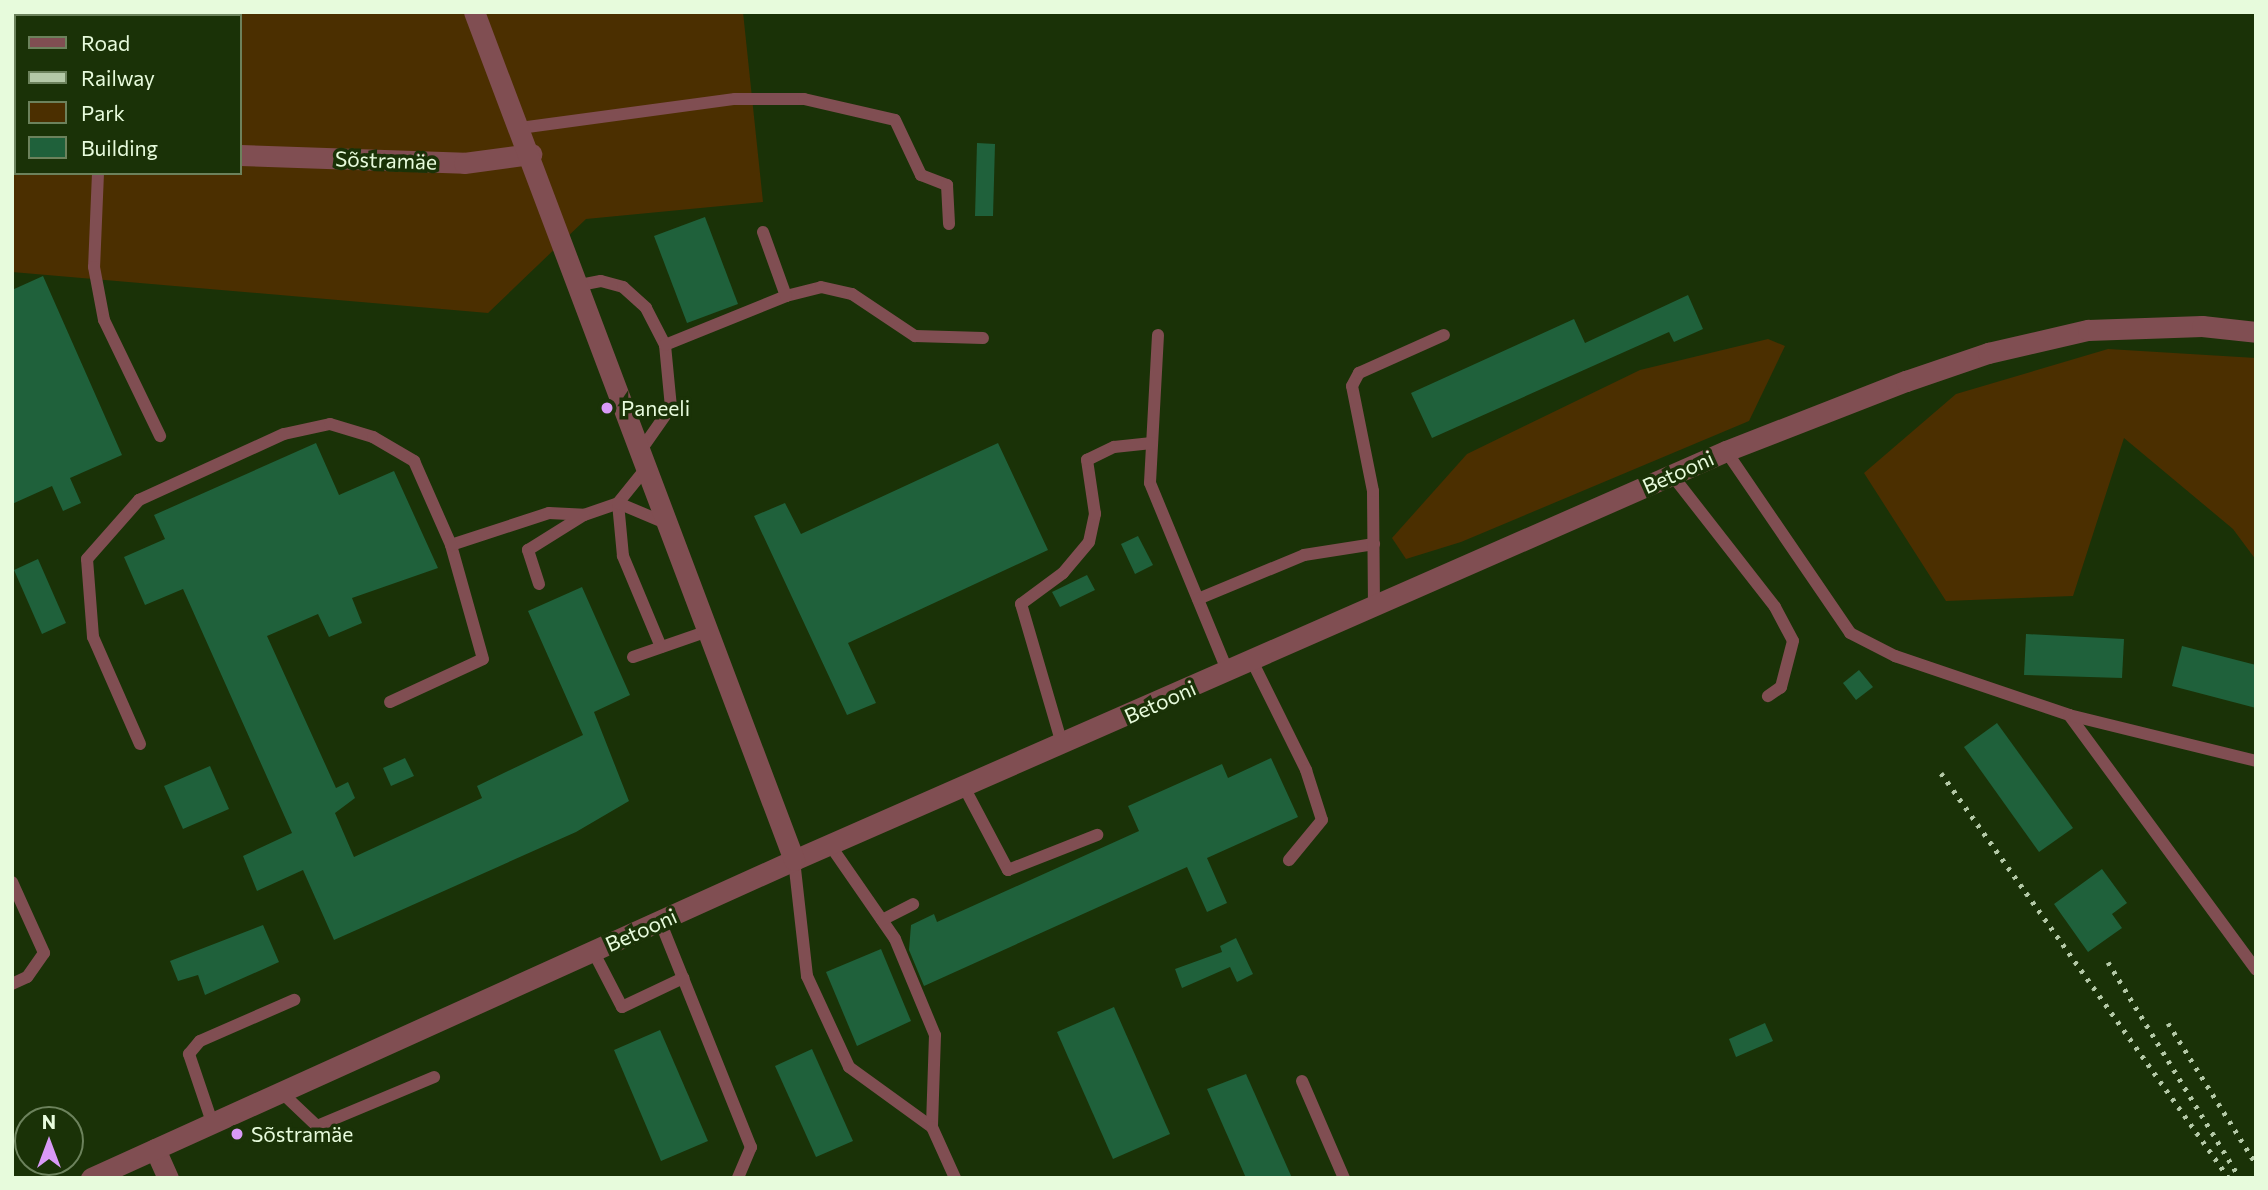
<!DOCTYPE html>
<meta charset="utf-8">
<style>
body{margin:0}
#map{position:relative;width:2268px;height:1190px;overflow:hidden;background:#1a3207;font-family:Commissioner,sans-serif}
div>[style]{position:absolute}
.green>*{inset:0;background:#4b2f00}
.building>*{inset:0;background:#1f613b}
.service>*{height:12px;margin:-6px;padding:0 6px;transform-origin:6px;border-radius:6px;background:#804e52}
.minor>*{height:21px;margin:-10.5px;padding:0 10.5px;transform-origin:10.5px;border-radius:10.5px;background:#804e52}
.tertiary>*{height:21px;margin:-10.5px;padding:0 10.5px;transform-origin:10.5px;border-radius:10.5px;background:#804e52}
.rail>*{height:5px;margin-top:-2.5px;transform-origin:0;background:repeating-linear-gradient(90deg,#b4c9a7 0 3.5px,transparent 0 10.5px)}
.dots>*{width:19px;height:19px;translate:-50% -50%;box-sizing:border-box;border:4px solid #1a3207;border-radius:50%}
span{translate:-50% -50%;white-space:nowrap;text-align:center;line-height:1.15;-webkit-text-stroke:7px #1a3207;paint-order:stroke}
.street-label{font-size:21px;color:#e7fbdc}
.poi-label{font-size:21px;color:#e7fbdc}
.left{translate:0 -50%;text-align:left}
.frame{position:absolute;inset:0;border:14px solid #e7fbdc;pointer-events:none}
.legend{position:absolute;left:14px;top:14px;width:228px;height:161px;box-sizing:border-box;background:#1a3207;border:2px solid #6c825c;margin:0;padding:9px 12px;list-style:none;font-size:21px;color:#e7fbdc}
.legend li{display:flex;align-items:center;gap:14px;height:35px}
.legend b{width:35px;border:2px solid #6c825c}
.north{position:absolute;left:14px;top:1106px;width:70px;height:70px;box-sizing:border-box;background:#1a3207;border:2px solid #6c825c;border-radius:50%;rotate:0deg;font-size:19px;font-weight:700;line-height:28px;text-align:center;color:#e7fbdc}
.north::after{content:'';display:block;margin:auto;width:24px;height:32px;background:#d99af7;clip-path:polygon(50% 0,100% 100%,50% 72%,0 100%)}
</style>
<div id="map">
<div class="green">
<i style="clip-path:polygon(evenodd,12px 12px,743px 12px,763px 202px,586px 219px,488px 313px,12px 272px,12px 12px,16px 16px,240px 16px,240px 173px,16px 173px,16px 16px)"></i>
<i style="clip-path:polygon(1768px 339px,1785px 346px,1749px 421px,1461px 542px,1406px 559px,1392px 538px,1467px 454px,1640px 370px)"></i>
<i style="clip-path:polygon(2108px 349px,2256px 358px,2256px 560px,2233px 529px,2124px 438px,2073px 596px,1946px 601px,1864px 473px,1956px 394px)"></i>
</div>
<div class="building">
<i style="clip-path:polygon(977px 143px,995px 144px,993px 216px,975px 216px)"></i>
<i style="clip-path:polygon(705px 217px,738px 304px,687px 323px,654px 236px)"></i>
<i style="clip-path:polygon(43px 276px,122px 455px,70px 478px,81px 503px,63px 511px,52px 486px,12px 504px,12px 290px)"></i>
<i style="clip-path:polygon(1688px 295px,1703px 329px,1674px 342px,1669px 332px,1432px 438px,1411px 393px,1574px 319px,1585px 343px)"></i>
<i style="clip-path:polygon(316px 443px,339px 495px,394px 471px,438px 568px,352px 598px,362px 623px,329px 637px,318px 614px,267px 636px,336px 788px,348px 782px,355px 798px,335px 813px,354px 857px,482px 798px,477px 786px,583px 735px,528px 611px,582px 587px,630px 695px,594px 712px,629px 801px,576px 832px,334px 940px,303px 870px,257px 891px,243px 856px,292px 833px,183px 589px,145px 605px,124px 557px,165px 539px,154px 515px)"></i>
<i style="clip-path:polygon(998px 443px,1048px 550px,848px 643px,876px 703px,847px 715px,754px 516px,785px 503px,801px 534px)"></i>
<i style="clip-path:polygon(1138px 536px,1153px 565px,1135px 574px,1121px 544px)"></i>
<i style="clip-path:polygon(38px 559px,66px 623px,42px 634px,14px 570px)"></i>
<i style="clip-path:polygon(1087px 575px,1095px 590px,1060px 607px,1052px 592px)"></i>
<i style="clip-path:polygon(2026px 634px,2124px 639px,2122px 678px,2024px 675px)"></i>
<i style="clip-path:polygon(2182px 646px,2256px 665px,2256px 708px,2172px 686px)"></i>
<i style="clip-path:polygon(1859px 670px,1873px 687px,1856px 700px,1843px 683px)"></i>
<i style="clip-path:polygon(1997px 723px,2073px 828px,2039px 852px,1964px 747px)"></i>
<i style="clip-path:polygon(405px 758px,414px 776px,391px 786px,383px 768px)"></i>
<i style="clip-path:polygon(1271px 758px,1298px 817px,1207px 858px,1227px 903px,1207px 912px,1187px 867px,924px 986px,909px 950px,911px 925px,934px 914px,937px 922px,1139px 831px,1128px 806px,1222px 764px,1228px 778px)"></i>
<i style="clip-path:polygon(210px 766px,229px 809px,183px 829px,164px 786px)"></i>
<i style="clip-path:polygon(2102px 869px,2127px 903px,2112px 914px,2122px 928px,2088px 952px,2054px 904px)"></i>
<i style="clip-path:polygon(263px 925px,279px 962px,205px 995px,198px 975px,178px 981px,170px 961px)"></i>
<i style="clip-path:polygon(1236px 938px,1253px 974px,1237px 982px,1230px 967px,1182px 988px,1175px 969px,1222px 952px,1220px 946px)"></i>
<i style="clip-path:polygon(881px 949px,911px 1021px,857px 1046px,826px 972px)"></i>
<i style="clip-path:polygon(1114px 1007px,1170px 1134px,1113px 1159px,1057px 1032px)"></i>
<i style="clip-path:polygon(1765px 1023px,1773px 1041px,1736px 1057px,1729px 1039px)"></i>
<i style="clip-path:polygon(660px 1030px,708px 1141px,661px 1161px,614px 1050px)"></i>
<i style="clip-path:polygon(812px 1049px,853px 1141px,816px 1157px,775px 1066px)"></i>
<i style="clip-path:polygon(1246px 1074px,1292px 1178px,1246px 1178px,1207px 1089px)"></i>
</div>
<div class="service">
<i style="left:520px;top:128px;width:217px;rotate:-7.7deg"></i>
<i style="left:735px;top:99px;width:69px"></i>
<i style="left:804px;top:99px;width:93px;rotate:13deg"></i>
<i style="left:895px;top:120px;width:61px;rotate:64.7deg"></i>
<i style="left:921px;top:175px;width:28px;rotate:21deg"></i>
<i style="left:947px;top:185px;width:39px;rotate:87deg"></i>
<i style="left:98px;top:173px;width:94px;rotate:92.4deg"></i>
<i style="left:94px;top:267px;width:54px;rotate:79.3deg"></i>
<i style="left:104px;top:320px;width:129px;rotate:64.2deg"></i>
<i style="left:580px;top:285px;width:21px;rotate:-11deg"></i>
<i style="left:601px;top:281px;width:23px;rotate:15deg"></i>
<i style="left:623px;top:287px;width:31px;rotate:42deg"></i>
<i style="left:646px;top:308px;width:42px;rotate:62.8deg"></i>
<i style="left:665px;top:345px;width:62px;rotate:84.5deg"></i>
<i style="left:671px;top:407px;width:52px;rotate:124.9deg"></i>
<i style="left:786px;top:296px;width:36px;rotate:-14deg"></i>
<i style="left:821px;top:287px;width:32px;rotate:13deg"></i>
<i style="left:852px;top:294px;width:76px;rotate:33.7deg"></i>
<i style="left:915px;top:336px;width:68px;rotate:1.7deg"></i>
<i style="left:1158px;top:335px;width:148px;rotate:93.1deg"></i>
<i style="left:1150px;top:483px;width:204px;rotate:67.6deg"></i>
<i style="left:665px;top:345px;width:131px;rotate:-22deg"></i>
<i style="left:786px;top:296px;width:68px;rotate:-109.8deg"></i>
<i style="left:1726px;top:451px;width:220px;rotate:55.7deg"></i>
<i style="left:1850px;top:633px;width:51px;rotate:27.1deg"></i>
<i style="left:1895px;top:656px;width:184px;rotate:18.7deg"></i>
<i style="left:2069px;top:715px;width:316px;rotate:53.7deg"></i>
<i style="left:1672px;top:475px;width:167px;rotate:52deg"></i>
<i style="left:1775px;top:607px;width:38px;rotate:62deg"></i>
<i style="left:1793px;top:641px;width:48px;rotate:104.6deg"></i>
<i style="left:1781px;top:687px;width:16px;rotate:145deg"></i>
<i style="left:539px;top:584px;width:36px;rotate:-108deg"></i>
<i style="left:528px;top:550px;width:66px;rotate:-32deg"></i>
<i style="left:584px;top:515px;width:36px;rotate:-19deg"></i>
<i style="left:618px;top:503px;width:46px;rotate:-51.1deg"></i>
<i style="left:1198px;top:599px;width:115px;rotate:-22.5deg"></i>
<i style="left:1304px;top:555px;width:71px;rotate:-8.9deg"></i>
<i style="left:1374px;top:607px;width:116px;rotate:-90.5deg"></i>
<i style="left:1373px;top:491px;width:107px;rotate:-101.3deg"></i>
<i style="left:1352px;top:386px;width:15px;rotate:-62deg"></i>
<i style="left:1359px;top:373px;width:93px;rotate:-24.1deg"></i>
<i style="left:661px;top:647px;width:99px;rotate:-112.7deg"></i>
<i style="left:623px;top:556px;width:53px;rotate:-95.4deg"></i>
<i style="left:618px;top:503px;width:54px;rotate:22.8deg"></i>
<i style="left:633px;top:657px;width:79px;rotate:-19.1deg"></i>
<i style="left:1252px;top:661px;width:122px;rotate:63.6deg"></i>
<i style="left:1306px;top:770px;width:52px;rotate:72.3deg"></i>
<i style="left:1322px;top:820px;width:52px;rotate:129.5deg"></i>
<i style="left:390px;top:702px;width:102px;rotate:-24.8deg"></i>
<i style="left:483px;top:659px;width:118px;rotate:-105.7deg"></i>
<i style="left:451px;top:545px;width:103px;rotate:-18.1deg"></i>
<i style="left:549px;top:513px;width:35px;rotate:3deg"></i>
<i style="left:2069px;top:715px;width:193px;rotate:13.8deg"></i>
<i style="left:140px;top:744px;width:117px;rotate:-113.7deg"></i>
<i style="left:93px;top:637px;width:78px;rotate:-94.4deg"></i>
<i style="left:87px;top:559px;width:79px;rotate:-48.6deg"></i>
<i style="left:139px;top:500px;width:159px;rotate:-24.5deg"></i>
<i style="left:284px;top:434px;width:47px;rotate:-12.3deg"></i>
<i style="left:330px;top:424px;width:45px;rotate:16.8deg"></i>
<i style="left:373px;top:437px;width:48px;rotate:30.3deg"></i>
<i style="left:414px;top:461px;width:92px;rotate:66.2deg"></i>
<i style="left:1062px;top:744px;width:146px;rotate:-106.3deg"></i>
<i style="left:1021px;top:604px;width:52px;rotate:-36.4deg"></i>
<i style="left:1063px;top:573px;width:40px;rotate:-50deg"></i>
<i style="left:1089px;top:542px;width:29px;rotate:-78deg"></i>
<i style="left:1095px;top:514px;width:55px;rotate:-98.4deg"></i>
<i style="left:1087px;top:460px;width:30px;rotate:-26deg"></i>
<i style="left:1114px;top:447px;width:38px;rotate:-6deg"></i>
<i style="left:964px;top:787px;width:94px;rotate:62.1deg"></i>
<i style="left:1008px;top:870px;width:96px;rotate:-21.5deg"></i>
<i style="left:830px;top:845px;width:114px;rotate:55.3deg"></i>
<i style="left:895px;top:939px;width:104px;rotate:67.4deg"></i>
<i style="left:935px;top:1035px;width:92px;rotate:91.9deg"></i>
<i style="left:794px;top:860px;width:117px;rotate:83.6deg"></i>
<i style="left:807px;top:976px;width:100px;rotate:65.2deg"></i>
<i style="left:849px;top:1067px;width:102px;rotate:35.9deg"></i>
<i style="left:932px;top:1127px;width:56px;rotate:65.7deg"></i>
<i style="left:12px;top:882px;width:78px;rotate:65.7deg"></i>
<i style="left:44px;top:953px;width:29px;rotate:125deg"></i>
<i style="left:27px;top:977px;width:17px;rotate:155deg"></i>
<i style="left:882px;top:920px;width:35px;rotate:-27deg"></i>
<i style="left:660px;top:921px;width:244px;rotate:68.1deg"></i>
<i style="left:751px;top:1147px;width:34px;rotate:113deg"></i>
<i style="left:593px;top:951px;width:63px;rotate:62.6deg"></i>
<i style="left:622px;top:1007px;width:68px;rotate:-25.4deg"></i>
<i style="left:1302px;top:1081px;width:106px;rotate:66.6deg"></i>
<i style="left:280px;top:1091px;width:51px;rotate:43.4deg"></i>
<i style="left:317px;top:1126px;width:127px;rotate:-22.7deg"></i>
<i style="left:212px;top:1122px;width:72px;rotate:-108.7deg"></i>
<i style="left:189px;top:1054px;width:17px;rotate:-50deg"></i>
<i style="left:200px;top:1041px;width:103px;rotate:-23.6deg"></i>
</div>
<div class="minor">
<i style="left:12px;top:138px;width:4px;rotate:14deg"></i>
<i style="left:240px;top:155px;width:224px;rotate:2deg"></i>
<i style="left:464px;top:163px;width:68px;rotate:-7.7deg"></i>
<i style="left:794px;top:860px;width:1018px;rotate:-23.69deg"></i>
<i style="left:1726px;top:451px;width:193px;rotate:-21.3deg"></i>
<i style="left:1906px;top:381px;width:87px;rotate:-18.9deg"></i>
<i style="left:1988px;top:353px;width:103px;rotate:-13deg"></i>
<i style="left:2088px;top:330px;width:114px;rotate:-2deg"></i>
<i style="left:2202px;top:326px;width:54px;rotate:6.3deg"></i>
<i style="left:155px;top:1149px;width:32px;rotate:66deg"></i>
</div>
<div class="tertiary">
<i style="left:91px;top:1178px;width:772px;rotate:-24.34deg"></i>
<i style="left:794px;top:860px;width:906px;rotate:-110.67deg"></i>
</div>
<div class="rail">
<i style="left:1941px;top:773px;width:497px;rotate:54.6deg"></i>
<i style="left:2108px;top:962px;width:253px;rotate:58.6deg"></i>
<i style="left:2168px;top:1023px;width:166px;rotate:58deg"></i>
</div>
<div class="dots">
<i style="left:607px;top:408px;background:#d99af7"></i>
<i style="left:237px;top:1134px;background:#d99af7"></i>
</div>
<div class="street-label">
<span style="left:386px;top:160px;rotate:2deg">Sõstramäe</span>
<span style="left:1678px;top:472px;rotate:-24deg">Betooni</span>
<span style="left:1160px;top:702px;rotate:-24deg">Betooni</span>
<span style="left:641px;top:930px;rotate:-24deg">Betooni</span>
</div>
<div class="poi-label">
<span class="left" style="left:621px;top:408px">Paneeli</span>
<span class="left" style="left:251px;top:1134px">Sõstramäe</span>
</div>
<div class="frame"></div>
<ul class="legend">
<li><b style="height:9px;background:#804e52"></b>Road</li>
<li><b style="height:9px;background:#b4c9a7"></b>Railway</li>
<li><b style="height:19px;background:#4b2f00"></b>Park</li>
<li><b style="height:19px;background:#1f613b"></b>Building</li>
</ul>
<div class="north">N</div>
</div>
